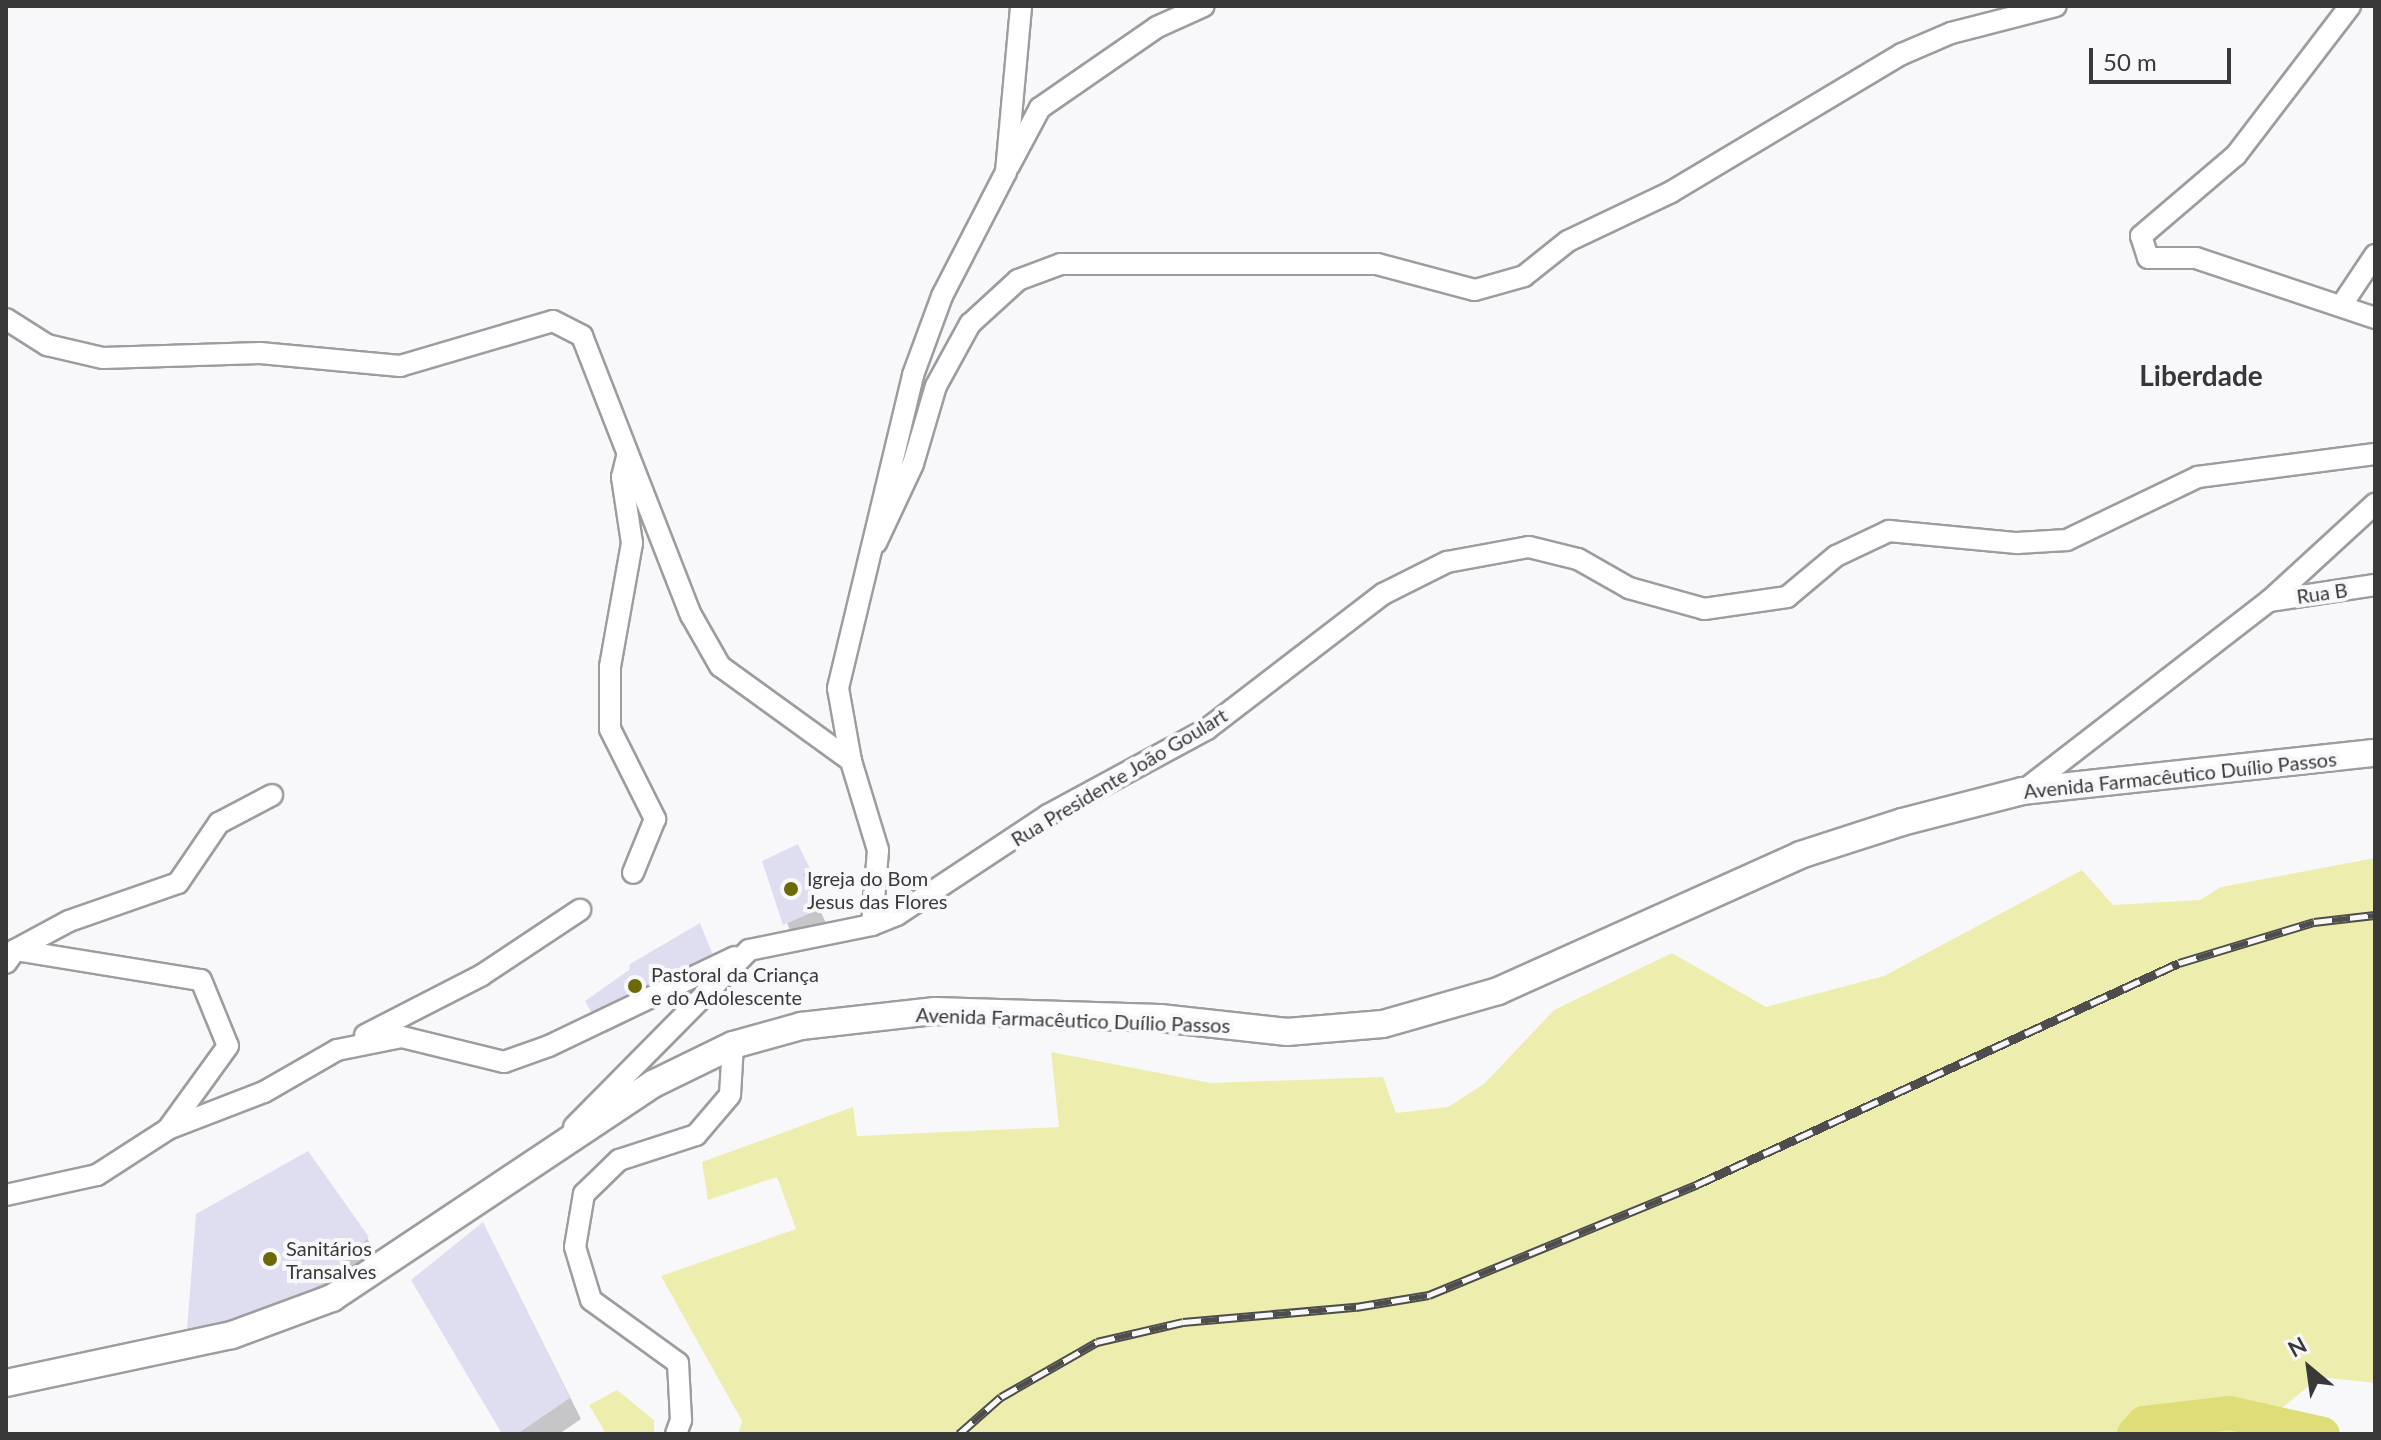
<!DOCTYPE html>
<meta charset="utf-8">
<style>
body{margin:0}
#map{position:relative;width:2381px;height:1440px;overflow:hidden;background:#f8f8fb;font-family:Lato,sans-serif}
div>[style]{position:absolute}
.green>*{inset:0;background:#edeeae}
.shadow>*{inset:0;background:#0003}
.river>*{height:34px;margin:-17px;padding:0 17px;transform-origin:17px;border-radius:17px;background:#dedd78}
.building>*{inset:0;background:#dfddf0}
.roads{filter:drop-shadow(2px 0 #9d9da0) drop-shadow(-2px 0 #9d9da0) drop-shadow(0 2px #9d9da0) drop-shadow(0 -2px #9d9da0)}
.minor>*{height:20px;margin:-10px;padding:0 10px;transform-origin:10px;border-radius:10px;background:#fff}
.major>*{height:26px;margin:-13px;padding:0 13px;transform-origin:13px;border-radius:13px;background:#fff}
.rail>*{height:9px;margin-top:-4.5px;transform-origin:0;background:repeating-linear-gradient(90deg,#f8f8fb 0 18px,#4d4d4e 0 36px);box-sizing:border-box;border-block:2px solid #4d4d4e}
.dots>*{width:22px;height:22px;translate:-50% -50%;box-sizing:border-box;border:4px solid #f8f8fb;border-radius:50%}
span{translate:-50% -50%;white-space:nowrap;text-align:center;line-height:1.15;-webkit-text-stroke:8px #f8f8fb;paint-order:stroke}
.street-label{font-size:20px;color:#39393a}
.poi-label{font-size:20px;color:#39393a}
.left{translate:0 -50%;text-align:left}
.district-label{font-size:28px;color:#373739;font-weight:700}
.frame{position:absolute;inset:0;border:8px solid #39393a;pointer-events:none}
.north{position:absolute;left:2269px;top:1328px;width:80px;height:80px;-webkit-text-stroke:6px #f8f8fb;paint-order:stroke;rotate:331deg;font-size:22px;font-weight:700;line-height:32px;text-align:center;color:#39393a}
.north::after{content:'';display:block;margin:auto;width:28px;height:36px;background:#39393a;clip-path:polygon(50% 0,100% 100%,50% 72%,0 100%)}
.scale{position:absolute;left:2089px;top:48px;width:142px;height:36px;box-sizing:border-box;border:4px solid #39393a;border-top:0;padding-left:10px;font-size:24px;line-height:28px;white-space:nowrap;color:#39393a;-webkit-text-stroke:6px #f8f8fb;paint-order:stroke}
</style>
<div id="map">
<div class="green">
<i style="clip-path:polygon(2375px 858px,2375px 1383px,2319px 1377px,2251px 1434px,738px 1434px,742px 1421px,661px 1276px,796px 1229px,777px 1177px,708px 1200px,702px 1162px,853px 1107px,857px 1136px,1059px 1127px,1051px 1052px,1211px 1083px,1383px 1077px,1396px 1113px,1448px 1107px,1485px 1083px,1554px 1010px,1672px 953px,1766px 1007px,1884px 976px,2082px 870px,2113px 905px,2200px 900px,2221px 887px)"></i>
<i style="clip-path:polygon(617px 1390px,654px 1420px,654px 1434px,606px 1434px,589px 1405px)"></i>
</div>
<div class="shadow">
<i style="clip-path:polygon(806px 861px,818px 887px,810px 890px,827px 925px,793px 939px,765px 862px)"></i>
<i style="clip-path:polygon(699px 926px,722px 975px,606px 1033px,588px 1002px)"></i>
<i style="clip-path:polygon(367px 1238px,379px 1259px,338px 1303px,273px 1336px,201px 1350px,189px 1329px)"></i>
<i style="clip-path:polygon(494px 1245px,581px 1419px,559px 1434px,504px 1434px)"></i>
</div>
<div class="river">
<i style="left:2134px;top:1434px;width:15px;rotate:-48deg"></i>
<i style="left:2144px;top:1423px;width:87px;rotate:-6.6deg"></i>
<i style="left:2230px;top:1413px;width:95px;rotate:12.7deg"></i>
</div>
<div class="building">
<i style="clip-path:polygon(798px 844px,811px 871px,803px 874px,820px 909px,783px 925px,762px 861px)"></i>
<i style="clip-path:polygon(700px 923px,715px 960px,595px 1019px,585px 1001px,629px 970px,630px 964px)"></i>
<i style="clip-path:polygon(308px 1151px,369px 1237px,326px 1282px,261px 1315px,187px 1330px,196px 1214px)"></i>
<i style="clip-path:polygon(483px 1222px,570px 1398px,517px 1434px,502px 1434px,411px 1280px)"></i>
</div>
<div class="roads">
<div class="minor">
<i style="left:2350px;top:6px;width:188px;rotate:127.4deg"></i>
<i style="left:2236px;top:155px;width:125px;rotate:139.5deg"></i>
<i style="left:2141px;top:236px;width:23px;rotate:72deg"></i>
<i style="left:2148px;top:258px;width:48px"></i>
<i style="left:2196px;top:258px;width:189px;rotate:18.5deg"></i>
<i style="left:1009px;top:166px;width:66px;rotate:-61.9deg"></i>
<i style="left:1040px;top:108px;width:142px;rotate:-34.7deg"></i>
<i style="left:1157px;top:27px;width:51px;rotate:-24.1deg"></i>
<i style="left:2343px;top:303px;width:58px;rotate:-56.3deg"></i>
<i style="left:6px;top:319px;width:49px;rotate:32.4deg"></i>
<i style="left:47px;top:345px;width:57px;rotate:13.1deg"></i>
<i style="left:103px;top:358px;width:157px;rotate:-1.8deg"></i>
<i style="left:260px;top:353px;width:141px;rotate:5.3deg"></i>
<i style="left:400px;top:366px;width:159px;rotate:-16.4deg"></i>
<i style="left:553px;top:321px;width:33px;rotate:27deg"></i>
<i style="left:582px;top:336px;width:300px;rotate:68.7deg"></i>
<i style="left:691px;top:615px;width:59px;rotate:60.4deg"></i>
<i style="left:720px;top:666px;width:162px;rotate:35.9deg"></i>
<i style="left:627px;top:457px;width:21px;rotate:104deg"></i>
<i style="left:622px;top:477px;width:67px;rotate:81.4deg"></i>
<i style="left:632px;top:543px;width:125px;rotate:100.1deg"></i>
<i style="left:610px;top:666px;width:63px;rotate:90deg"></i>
<i style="left:610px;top:729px;width:101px;rotate:63.4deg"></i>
<i style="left:655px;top:819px;width:58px;rotate:112.2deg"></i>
<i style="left:876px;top:543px;width:87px;rotate:-64.9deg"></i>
<i style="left:913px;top:464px;width:81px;rotate:-73.6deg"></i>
<i style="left:936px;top:386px;width:71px;rotate:-61.3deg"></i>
<i style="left:970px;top:324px;width:65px;rotate:-42.5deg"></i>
<i style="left:1018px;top:280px;width:46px;rotate:-20.4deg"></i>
<i style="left:1061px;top:264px;width:316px"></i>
<i style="left:1377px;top:264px;width:101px;rotate:14.9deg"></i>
<i style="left:1475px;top:290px;width:51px;rotate:-15.9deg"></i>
<i style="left:1524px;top:276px;width:56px;rotate:-38.5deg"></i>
<i style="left:1568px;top:241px;width:114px;rotate:-25.4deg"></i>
<i style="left:1671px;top:192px;width:269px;rotate:-30.9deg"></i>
<i style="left:1902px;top:54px;width:53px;rotate:-23.2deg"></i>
<i style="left:1951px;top:33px;width:108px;rotate:-14.4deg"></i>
<i style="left:2269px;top:601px;width:107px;rotate:-8.6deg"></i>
<i style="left:2023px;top:791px;width:311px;rotate:-37.7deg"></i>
<i style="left:2269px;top:601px;width:144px;rotate:-42.5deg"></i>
<i style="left:872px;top:925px;width:75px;rotate:-85.4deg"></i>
<i style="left:878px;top:850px;width:93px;rotate:-106.9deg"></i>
<i style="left:851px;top:761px;width:74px;rotate:-100.1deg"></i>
<i style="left:838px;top:688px;width:322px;rotate:-76.5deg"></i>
<i style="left:913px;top:375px;width:84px;rotate:-69.8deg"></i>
<i style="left:942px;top:296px;width:140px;rotate:-62.7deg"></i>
<i style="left:1006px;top:172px;width:167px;rotate:-84.8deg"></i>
<i style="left:15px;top:950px;width:188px;rotate:9.2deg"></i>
<i style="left:201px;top:980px;width:71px;rotate:67.8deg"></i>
<i style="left:228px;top:1046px;width:102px;rotate:125.9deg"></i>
<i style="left:6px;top:963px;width:16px;rotate:-55deg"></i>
<i style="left:15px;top:950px;width:61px;rotate:-28.2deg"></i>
<i style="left:69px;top:921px;width:115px;rotate:-19.2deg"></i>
<i style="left:178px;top:883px;width:73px;rotate:-55.7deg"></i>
<i style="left:219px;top:823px;width:60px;rotate:-27.8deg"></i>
<i style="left:365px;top:1035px;width:131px;rotate:-27.1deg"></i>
<i style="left:482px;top:975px;width:118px;rotate:-33.6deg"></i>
<i style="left:574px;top:1127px;width:249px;rotate:-45.3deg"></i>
<i style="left:749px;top:950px;width:126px;rotate:-11.5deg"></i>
<i style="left:872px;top:925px;width:27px;rotate:-22deg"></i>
<i style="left:897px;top:915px;width:181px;rotate:-33.5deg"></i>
<i style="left:1048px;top:815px;width:181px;rotate:-28.4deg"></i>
<i style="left:1207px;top:729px;width:222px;rotate:-37.5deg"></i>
<i style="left:1383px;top:594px;width:72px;rotate:-26.6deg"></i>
<i style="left:1447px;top:562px;width:83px;rotate:-10.4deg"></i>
<i style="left:1529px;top:547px;width:50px;rotate:13.8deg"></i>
<i style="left:1578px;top:559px;width:59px;rotate:29.6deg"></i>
<i style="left:1629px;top:588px;width:78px;rotate:15.6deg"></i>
<i style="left:1704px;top:609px;width:84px;rotate:-8.2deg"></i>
<i style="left:1787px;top:597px;width:64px;rotate:-39.9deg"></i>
<i style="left:1836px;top:556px;width:59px;rotate:-25.3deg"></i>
<i style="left:1889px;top:531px;width:129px;rotate:5.4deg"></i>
<i style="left:2017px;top:543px;width:50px;rotate:-3.4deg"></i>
<i style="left:2067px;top:540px;width:145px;rotate:-25.7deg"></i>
<i style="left:2198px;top:477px;width:178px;rotate:-7.4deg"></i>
<i style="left:6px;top:1195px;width:93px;rotate:-12.4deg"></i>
<i style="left:97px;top:1175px;width:85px;rotate:-32.9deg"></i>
<i style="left:168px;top:1129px;width:103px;rotate:-21.1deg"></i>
<i style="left:264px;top:1092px;width:84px;rotate:-29.9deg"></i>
<i style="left:337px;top:1050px;width:66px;rotate:-11.3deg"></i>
<i style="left:402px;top:1037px;width:105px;rotate:13.8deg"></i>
<i style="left:504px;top:1062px;width:48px;rotate:-19.6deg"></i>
<i style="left:549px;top:1046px;width:206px;rotate:-25.6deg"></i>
<i style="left:676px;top:1434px;width:15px;rotate:-70deg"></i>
<i style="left:681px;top:1420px;width:57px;rotate:-93deg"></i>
<i style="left:678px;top:1363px;width:107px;rotate:-144.1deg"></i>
<i style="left:591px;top:1300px;width:55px;rotate:-106.8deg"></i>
<i style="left:575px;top:1247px;width:54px;rotate:-80.4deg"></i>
<i style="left:584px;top:1194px;width:49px;rotate:-44.2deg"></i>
<i style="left:619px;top:1160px;width:81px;rotate:-18deg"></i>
<i style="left:696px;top:1135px;width:52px;rotate:-49.6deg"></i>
<i style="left:730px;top:1095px;width:50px;rotate:-86.6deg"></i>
</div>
<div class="major">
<i style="left:6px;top:1383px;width:231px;rotate:-12deg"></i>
<i style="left:232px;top:1335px;width:107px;rotate:-20.3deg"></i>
<i style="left:332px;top:1298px;width:386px;rotate:-33.7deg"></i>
<i style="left:653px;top:1084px;width:89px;rotate:-26deg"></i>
<i style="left:733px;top:1045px;width:71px;rotate:-15.6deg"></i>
<i style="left:801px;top:1026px;width:135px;rotate:-6.4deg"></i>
<i style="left:935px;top:1011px;width:225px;rotate:1.8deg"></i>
<i style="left:1160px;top:1018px;width:128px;rotate:6.3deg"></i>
<i style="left:1287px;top:1032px;width:96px;rotate:-4.8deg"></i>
<i style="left:1383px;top:1024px;width:120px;rotate:-16deg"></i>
<i style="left:1498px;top:991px;width:331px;rotate:-24.2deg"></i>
<i style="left:1800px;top:855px;width:107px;rotate:-17.9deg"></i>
<i style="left:1902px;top:822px;width:125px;rotate:-14.4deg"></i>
<i style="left:2023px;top:791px;width:354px;rotate:-6.2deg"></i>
</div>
</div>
<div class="rail">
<i style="left:959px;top:1434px;width:56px;rotate:-41.4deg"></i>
<i style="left:1001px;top:1397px;width:111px;rotate:-29.8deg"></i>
<i style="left:1097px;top:1342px;width:88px;rotate:-13.1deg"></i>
<i style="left:1183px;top:1322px;width:174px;rotate:-5deg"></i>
<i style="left:1356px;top:1307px;width:74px;rotate:-9.3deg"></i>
<i style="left:1429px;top:1295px;width:291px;rotate:-22.4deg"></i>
<i style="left:1698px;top:1184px;width:529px;rotate:-24.68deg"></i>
<i style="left:2179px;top:963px;width:141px;rotate:-16.9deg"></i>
<i style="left:2314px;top:922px;width:61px;rotate:-6.5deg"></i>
</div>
<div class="dots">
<i style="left:791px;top:889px;background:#6c6a07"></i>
<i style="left:635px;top:986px;background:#6c6a07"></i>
<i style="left:270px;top:1259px;background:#6c6a07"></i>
</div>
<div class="street-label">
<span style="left:2322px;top:593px;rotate:-8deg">Rua B</span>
<span style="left:2180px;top:775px;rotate:-6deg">Avenida Farmacêutico Duílio Passos</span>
<span style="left:1119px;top:777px;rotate:-31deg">Rua Presidente João Goulart</span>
<span style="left:1073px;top:1020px;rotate:2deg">Avenida Farmacêutico Duílio Passos</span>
</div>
<div class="poi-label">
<span class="left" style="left:807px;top:890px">Igreja do Bom<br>Jesus das Flores</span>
<span class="left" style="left:651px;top:986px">Pastoral da Criança<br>e do Adolescente</span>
<span class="left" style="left:286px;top:1260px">Sanitários<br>Transalves</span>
</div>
<div class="district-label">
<span style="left:2201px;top:375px">Liberdade</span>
</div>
<div class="frame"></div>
<div class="north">N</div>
<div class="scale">50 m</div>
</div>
